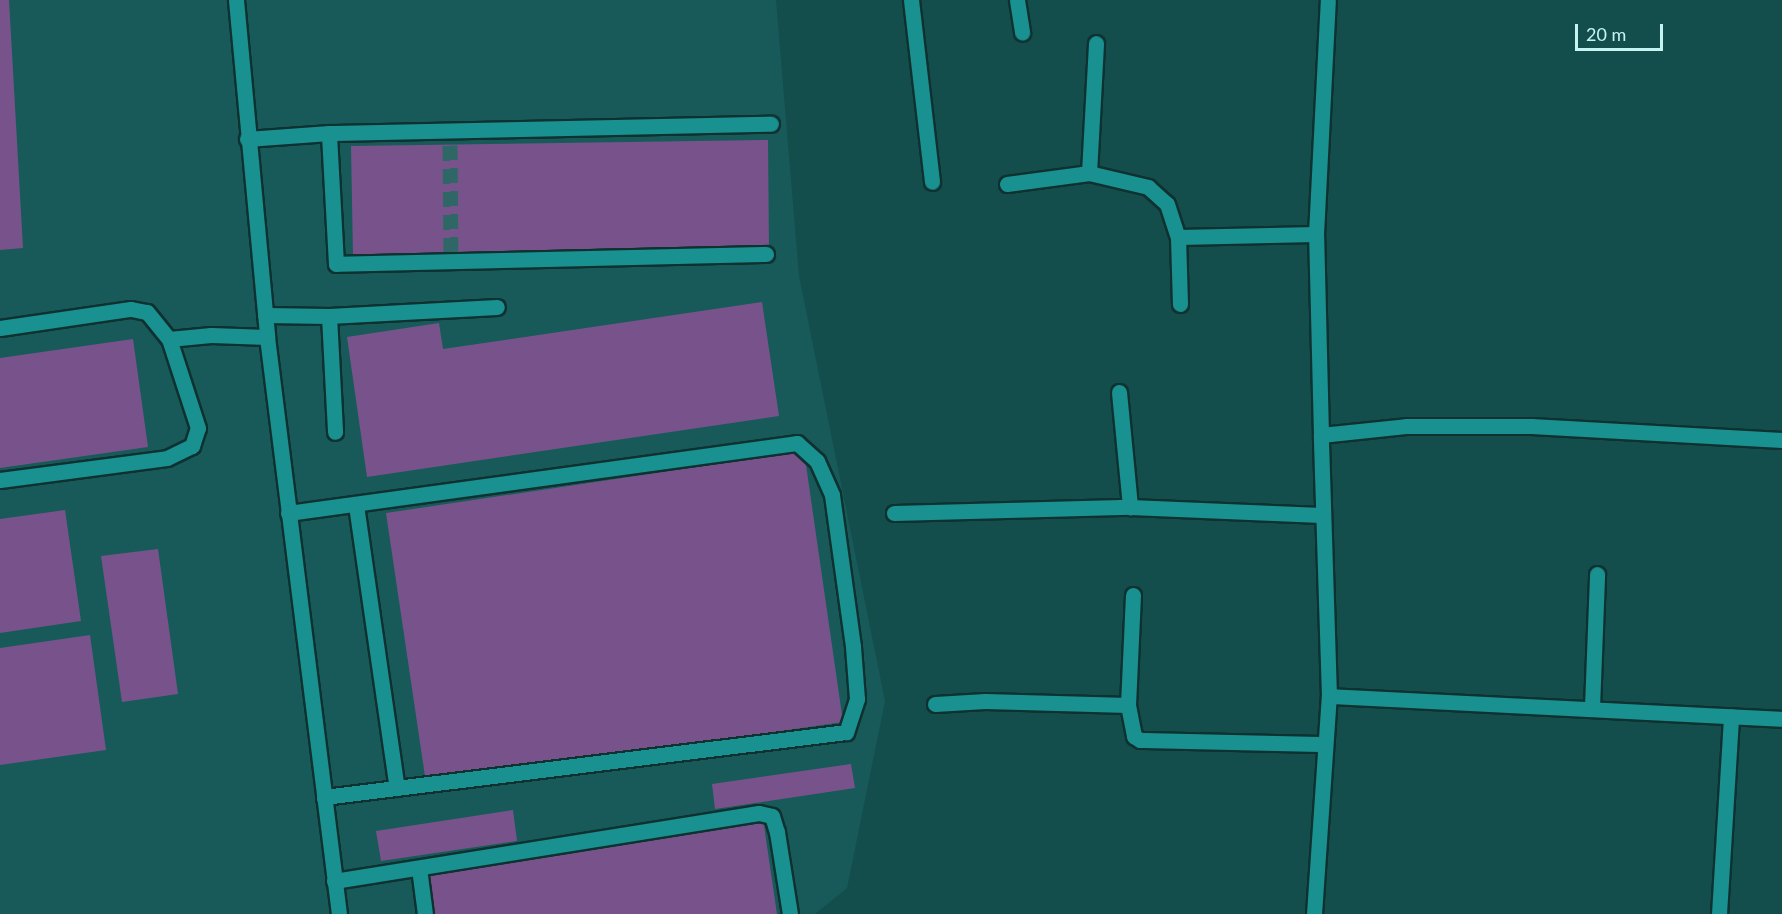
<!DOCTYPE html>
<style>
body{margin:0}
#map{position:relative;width:1782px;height:914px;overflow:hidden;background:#134e4d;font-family:Lato,sans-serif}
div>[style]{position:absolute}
.built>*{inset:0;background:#175a59}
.building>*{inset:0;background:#78538b}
.minor-tunnel>*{height:15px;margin-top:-7.5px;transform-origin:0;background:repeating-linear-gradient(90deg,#2e6766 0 15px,transparent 0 23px)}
.roads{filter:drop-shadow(2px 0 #0f3130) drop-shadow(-2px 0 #0f3130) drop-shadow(0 2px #0f3130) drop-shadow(0 -2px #0f3130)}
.minor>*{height:15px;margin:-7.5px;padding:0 7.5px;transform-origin:7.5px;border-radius:7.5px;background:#199190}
span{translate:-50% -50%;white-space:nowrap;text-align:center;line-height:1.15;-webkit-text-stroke:4.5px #134e4d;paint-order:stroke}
.scale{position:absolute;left:1575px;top:24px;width:88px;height:27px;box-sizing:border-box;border:3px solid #c4f4f2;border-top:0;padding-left:8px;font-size:18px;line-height:21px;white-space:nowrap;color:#c4f4f2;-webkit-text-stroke:4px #134e4d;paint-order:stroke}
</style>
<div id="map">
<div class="built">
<i style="clip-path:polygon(0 0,776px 0,799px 276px,885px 701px,847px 888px,815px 914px,0 914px)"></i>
</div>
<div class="building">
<i style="clip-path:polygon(0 0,9px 0,23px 248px,0 250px)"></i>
<i style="clip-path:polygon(768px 140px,769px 250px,353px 256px,351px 146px)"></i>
<i style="clip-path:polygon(762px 302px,779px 416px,367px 477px,347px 337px,439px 323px,443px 349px)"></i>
<i style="clip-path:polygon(133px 339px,148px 447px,0 468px,0 358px)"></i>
<i style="clip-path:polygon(804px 451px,843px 722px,426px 783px,386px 513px)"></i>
<i style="clip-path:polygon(65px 510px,81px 621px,0 633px,0 519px)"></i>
<i style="clip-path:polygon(158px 549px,178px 694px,122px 702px,101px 556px)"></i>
<i style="clip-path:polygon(90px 635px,106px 750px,0 765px,0 648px)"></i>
<i style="clip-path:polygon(851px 764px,855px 788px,715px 809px,712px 784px)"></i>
<i style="clip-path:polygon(513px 810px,517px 841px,381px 861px,376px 831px)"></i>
<i style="clip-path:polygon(763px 819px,777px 914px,433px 914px,426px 868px)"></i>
</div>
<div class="minor-tunnel">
<i style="left:450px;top:145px;width:109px;rotate:89.5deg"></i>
</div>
<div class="roads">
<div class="minor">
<i style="left:236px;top:0;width:338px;rotate:84.7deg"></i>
<i style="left:267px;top:337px;width:581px;rotate:82.89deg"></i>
<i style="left:911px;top:0;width:183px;rotate:83.4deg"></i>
<i style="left:1017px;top:0;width:33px;rotate:81deg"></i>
<i style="left:247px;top:139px;width:82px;rotate:-4.2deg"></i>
<i style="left:1089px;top:173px;width:130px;rotate:-86.9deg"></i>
<i style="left:1007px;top:184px;width:83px;rotate:-7.6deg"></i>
<i style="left:1089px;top:173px;width:61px;rotate:13.3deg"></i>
<i style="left:1148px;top:187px;width:25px;rotate:42deg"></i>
<i style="left:1167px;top:204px;width:35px;rotate:72deg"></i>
<i style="left:1178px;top:237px;width:138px;rotate:-1.2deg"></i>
<i style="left:1178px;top:237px;width:67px;rotate:88.3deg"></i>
<i style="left:766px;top:254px;width:430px;rotate:178.7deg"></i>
<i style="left:336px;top:264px;width:131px;rotate:-93.1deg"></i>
<i style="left:329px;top:133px;width:442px;rotate:-1.2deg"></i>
<i style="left:265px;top:315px;width:64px;rotate:0.9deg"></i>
<i style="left:329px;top:316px;width:116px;rotate:87deg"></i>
<i style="left:329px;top:316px;width:168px;rotate:-3.1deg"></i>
<i style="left:0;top:328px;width:132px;rotate:-8.3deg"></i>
<i style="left:131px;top:309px;width:16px;rotate:11deg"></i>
<i style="left:147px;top:312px;width:35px;rotate:51deg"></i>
<i style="left:1119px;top:392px;width:116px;rotate:84.5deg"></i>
<i style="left:1321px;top:435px;width:201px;rotate:-91.4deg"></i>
<i style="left:1316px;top:234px;width:234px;rotate:-87.1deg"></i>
<i style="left:0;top:480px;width:168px;rotate:-7.5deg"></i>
<i style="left:167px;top:458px;width:28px;rotate:-26deg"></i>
<i style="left:192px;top:446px;width:19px;rotate:-72deg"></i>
<i style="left:198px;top:428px;width:94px;rotate:-108deg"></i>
<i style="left:169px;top:339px;width:42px;rotate:-5.4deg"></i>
<i style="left:211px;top:335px;width:56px;rotate:2deg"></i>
<i style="left:356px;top:505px;width:286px;rotate:81.8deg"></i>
<i style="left:288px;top:513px;width:514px;rotate:-7.83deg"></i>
<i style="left:797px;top:443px;width:27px;rotate:42deg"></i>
<i style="left:817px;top:461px;width:37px;rotate:66deg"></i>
<i style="left:832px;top:495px;width:153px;rotate:82.1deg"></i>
<i style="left:853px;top:647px;width:52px;rotate:85.6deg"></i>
<i style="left:857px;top:699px;width:35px;rotate:108deg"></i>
<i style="left:846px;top:732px;width:526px;rotate:172.9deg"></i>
<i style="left:894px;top:513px;width:236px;rotate:-1.5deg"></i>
<i style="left:1130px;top:507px;width:191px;rotate:2.4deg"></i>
<i style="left:1133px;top:595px;width:110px;rotate:92.6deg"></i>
<i style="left:1128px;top:705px;width:32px;rotate:79deg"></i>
<i style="left:1134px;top:736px;width:7px;rotate:34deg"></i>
<i style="left:1140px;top:740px;width:183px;rotate:1.3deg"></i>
<i style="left:1329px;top:696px;width:454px;rotate:2.9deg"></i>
<i style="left:935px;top:704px;width:50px;rotate:-3.4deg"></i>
<i style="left:985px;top:701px;width:143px;rotate:1.6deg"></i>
<i style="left:1592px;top:707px;width:133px;rotate:-87.8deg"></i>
<i style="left:419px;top:868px;width:46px;rotate:82.6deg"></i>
<i style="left:334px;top:881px;width:430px;rotate:-9.1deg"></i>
<i style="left:759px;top:813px;width:13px;rotate:13deg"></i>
<i style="left:772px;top:816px;width:17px;rotate:73deg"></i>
<i style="left:777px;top:832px;width:83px;rotate:81deg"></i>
<i style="left:1314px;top:914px;width:219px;rotate:-86.1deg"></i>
<i style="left:1329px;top:696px;width:261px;rotate:-91.8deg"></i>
<i style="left:1321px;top:435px;width:85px;rotate:-6deg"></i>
<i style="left:1406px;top:426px;width:125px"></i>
<i style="left:1531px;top:426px;width:251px;rotate:3.2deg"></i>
<i style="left:1719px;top:914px;width:198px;rotate:-86.5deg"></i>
</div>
</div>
<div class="scale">20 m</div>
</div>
